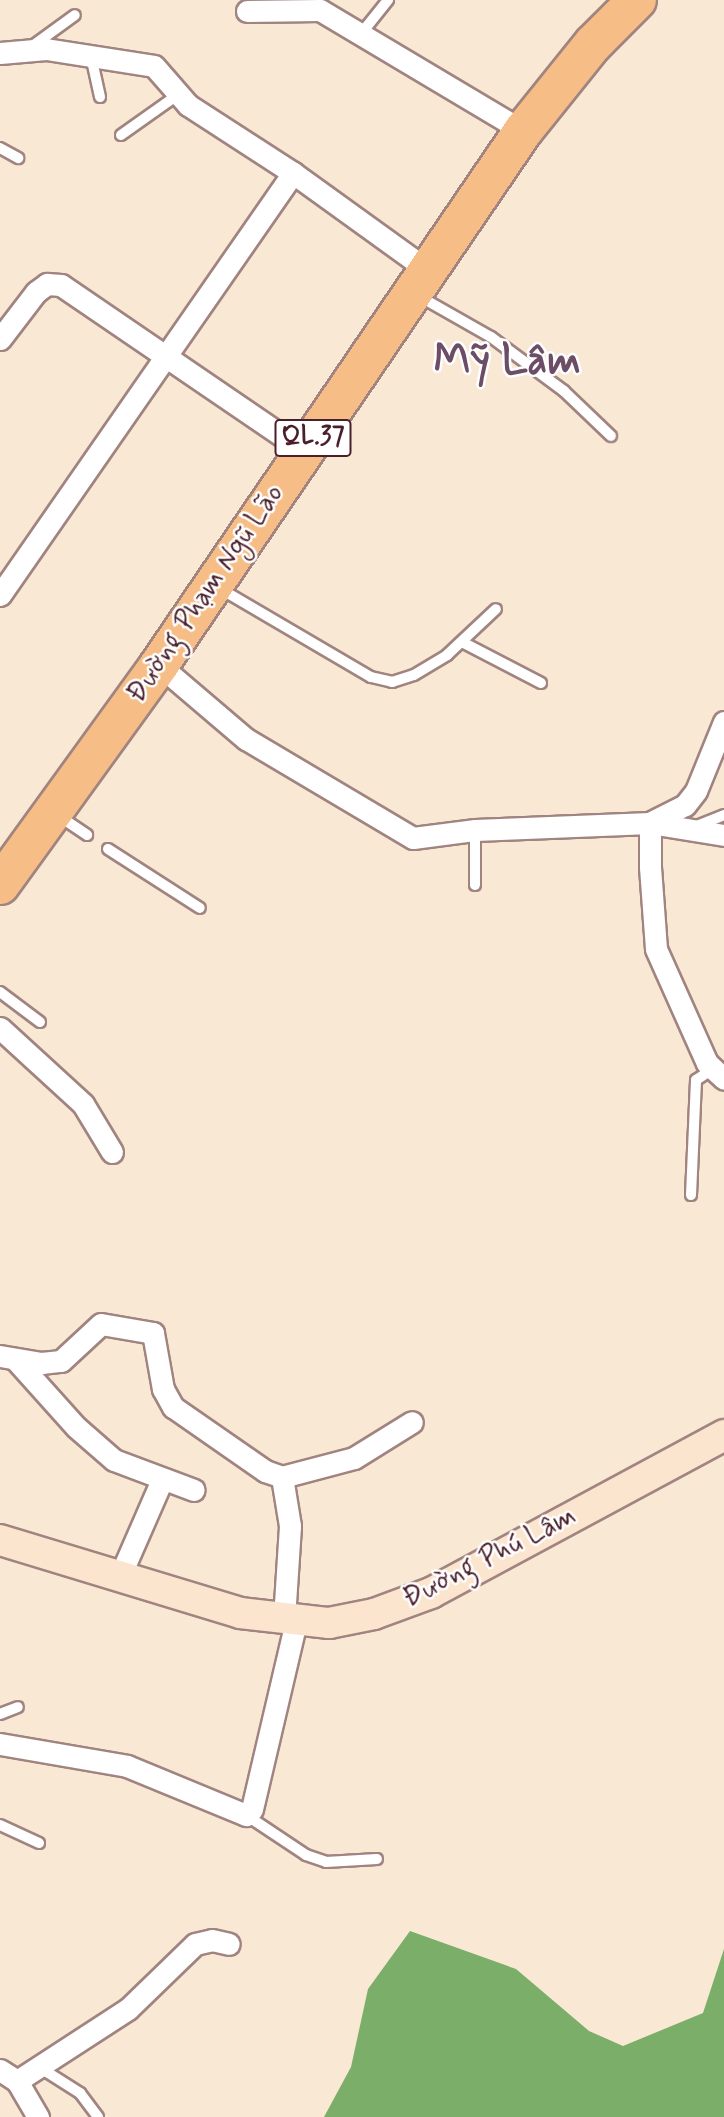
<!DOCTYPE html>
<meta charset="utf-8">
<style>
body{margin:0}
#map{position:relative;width:724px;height:2117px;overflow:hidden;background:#f8e8d4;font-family:Mynerve,sans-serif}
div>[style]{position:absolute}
.forest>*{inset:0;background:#7aae69}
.roads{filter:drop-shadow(2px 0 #a18480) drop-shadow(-2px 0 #a18480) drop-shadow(0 2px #a18480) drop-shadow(0 -2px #a18480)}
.lane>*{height:10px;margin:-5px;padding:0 5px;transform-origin:5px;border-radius:5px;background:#fff}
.street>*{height:21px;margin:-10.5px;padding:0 10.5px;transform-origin:10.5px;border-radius:10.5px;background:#fff}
.secondary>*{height:30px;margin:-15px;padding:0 15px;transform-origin:15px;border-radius:15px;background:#fbe5cf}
.highway>*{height:38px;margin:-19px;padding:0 19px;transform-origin:19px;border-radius:19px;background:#f6be86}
span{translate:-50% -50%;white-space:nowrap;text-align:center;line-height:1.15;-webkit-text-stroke:5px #fff;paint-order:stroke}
.shield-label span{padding:2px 5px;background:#fff;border:2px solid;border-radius:5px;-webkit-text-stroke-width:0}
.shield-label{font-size:26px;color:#4a1f2b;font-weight:700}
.street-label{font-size:28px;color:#4a1f2b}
.town-label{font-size:42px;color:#6d4d66;font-weight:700}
</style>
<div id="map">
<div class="forest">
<i style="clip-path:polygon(410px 1931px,516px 1969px,589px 2031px,623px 2046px,703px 2013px,724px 1949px,724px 2117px,324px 2117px,351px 2067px,368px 1989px)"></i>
</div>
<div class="roads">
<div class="lane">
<i style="left:360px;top:35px;width:45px;rotate:-51.3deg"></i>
<i style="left:31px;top:47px;width:54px;rotate:-36deg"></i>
<i style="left:91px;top:56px;width:42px;rotate:77.6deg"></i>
<i style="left:121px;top:135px;width:71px;rotate:-35.3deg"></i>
<i style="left:0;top:148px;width:21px;rotate:29deg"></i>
<i style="left:417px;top:295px;width:85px;rotate:29.6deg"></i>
<i style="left:491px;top:337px;width:91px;rotate:36.5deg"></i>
<i style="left:564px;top:391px;width:65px;rotate:43.8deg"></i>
<i style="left:219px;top:588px;width:176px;rotate:30.4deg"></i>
<i style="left:371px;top:677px;width:22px;rotate:13deg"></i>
<i style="left:392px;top:682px;width:23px;rotate:-18deg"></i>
<i style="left:414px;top:675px;width:39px;rotate:-31deg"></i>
<i style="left:447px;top:655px;width:67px;rotate:-43.2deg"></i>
<i style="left:462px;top:642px;width:89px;rotate:27.4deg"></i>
<i style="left:59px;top:816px;width:34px;rotate:34deg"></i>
<i style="left:697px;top:826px;width:29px;rotate:-22deg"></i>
<i style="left:108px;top:849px;width:109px;rotate:32.7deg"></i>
<i style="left:475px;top:885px;width:55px;rotate:-90deg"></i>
<i style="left:0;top:992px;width:50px;rotate:36.9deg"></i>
<i style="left:691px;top:1195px;width:115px;rotate:-87.5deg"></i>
<i style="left:696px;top:1080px;width:20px;rotate:-33deg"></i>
<i style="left:0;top:1714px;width:19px;rotate:-21deg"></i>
<i style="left:246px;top:1815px;width:72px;rotate:33.7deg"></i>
<i style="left:306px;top:1855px;width:21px;rotate:19deg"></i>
<i style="left:326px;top:1862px;width:51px;rotate:-3.4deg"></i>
<i style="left:0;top:1825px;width:43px;rotate:24.8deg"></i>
<i style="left:39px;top:2067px;width:49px;rotate:32.4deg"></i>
<i style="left:80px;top:2093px;width:30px;rotate:53deg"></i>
</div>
<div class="street">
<i style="left:247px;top:11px;width:73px;rotate:-0.8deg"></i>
<i style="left:320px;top:10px;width:236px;rotate:30.8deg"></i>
<i style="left:0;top:53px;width:46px;rotate:-5deg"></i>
<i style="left:46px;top:49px;width:109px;rotate:8.9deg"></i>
<i style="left:154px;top:66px;width:52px;rotate:48.9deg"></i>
<i style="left:188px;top:105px;width:125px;rotate:32.9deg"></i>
<i style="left:293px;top:173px;width:164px;rotate:35.8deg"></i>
<i style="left:0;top:339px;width:59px;rotate:-52.5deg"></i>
<i style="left:36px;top:292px;width:14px;rotate:-36deg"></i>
<i style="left:47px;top:284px;width:14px;rotate:4deg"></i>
<i style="left:61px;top:285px;width:294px;rotate:34.3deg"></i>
<i style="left:0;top:595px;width:514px;rotate:-55.23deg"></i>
<i style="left:159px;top:665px;width:114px;rotate:40.4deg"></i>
<i style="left:246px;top:739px;width:194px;rotate:30.7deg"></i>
<i style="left:413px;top:838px;width:63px;rotate:-7.4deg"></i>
<i style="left:475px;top:830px;width:175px;rotate:-2.3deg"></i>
<i style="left:650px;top:823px;width:75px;rotate:9.2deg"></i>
<i style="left:724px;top:722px;width:74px;rotate:112.1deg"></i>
<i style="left:696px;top:791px;width:18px;rotate:128deg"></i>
<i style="left:685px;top:805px;width:39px;rotate:153deg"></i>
<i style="left:650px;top:823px;width:44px;rotate:90deg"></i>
<i style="left:650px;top:867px;width:82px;rotate:85.8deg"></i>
<i style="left:656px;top:949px;width:125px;rotate:65.9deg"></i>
<i style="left:707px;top:1063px;width:23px;rotate:43deg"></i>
<i style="left:0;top:1028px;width:113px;rotate:42.5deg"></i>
<i style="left:83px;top:1104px;width:56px;rotate:58.9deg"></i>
<i style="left:0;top:1356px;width:42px;rotate:9.7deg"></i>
<i style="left:41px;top:1363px;width:20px;rotate:-6deg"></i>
<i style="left:61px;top:1361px;width:54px;rotate:-42.8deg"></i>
<i style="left:101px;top:1324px;width:53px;rotate:9.8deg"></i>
<i style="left:153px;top:1333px;width:57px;rotate:79.9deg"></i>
<i style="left:163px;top:1389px;width:21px;rotate:61deg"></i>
<i style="left:173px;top:1407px;width:112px;rotate:34.8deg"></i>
<i style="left:265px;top:1471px;width:18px;rotate:19deg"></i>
<i style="left:282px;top:1477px;width:74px;rotate:-14.8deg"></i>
<i style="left:354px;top:1458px;width:68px;rotate:-31.8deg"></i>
<i style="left:15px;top:1359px;width:91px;rotate:48.1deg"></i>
<i style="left:76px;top:1427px;width:50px;rotate:41deg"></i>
<i style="left:114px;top:1460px;width:85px;rotate:20.6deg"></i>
<i style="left:282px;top:1477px;width:50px;rotate:80.7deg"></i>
<i style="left:290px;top:1526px;width:94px;rotate:93.7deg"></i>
<i style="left:120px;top:1576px;width:103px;rotate:-66.4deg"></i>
<i style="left:0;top:1744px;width:129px;rotate:9.8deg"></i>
<i style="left:127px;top:1766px;width:129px;rotate:22.4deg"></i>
<i style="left:246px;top:1815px;width:8px;rotate:-45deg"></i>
<i style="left:252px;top:1809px;width:192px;rotate:-76.8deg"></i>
<i style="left:0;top:2070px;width:20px;rotate:33deg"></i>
<i style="left:17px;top:2081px;width:42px;rotate:59.7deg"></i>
<i style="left:17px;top:2081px;width:132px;rotate:-33deg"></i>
<i style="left:128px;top:2009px;width:93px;rotate:-44.1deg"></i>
<i style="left:195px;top:1944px;width:17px;rotate:-13deg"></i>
<i style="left:212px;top:1940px;width:17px;rotate:13deg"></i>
</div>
<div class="secondary">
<i style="left:0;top:1540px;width:251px;rotate:16.9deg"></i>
<i style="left:240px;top:1613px;width:90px;rotate:6.4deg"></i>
<i style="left:329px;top:1623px;width:46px;rotate:-11.3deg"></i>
<i style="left:374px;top:1614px;width:61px;rotate:-20.2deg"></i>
<i style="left:431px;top:1593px;width:333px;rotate:-28.3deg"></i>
</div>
<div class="highway">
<i style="left:0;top:885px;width:271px;rotate:-54.1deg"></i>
<i style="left:159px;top:665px;width:646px;rotate:-55.72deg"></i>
<i style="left:523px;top:131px;width:112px;rotate:-51.2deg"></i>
<i style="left:593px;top:44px;width:62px;rotate:-45deg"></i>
</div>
</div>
<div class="shield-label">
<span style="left:313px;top:438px">QL.37</span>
</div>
<div class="street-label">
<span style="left:206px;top:594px;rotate:-56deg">Đường Phạm Ngũ Lão</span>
<span style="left:490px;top:1558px;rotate:-27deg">Đường Phú Lâm</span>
</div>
<div class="town-label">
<span style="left:507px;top:362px">Mỹ Lâm</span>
</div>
</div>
